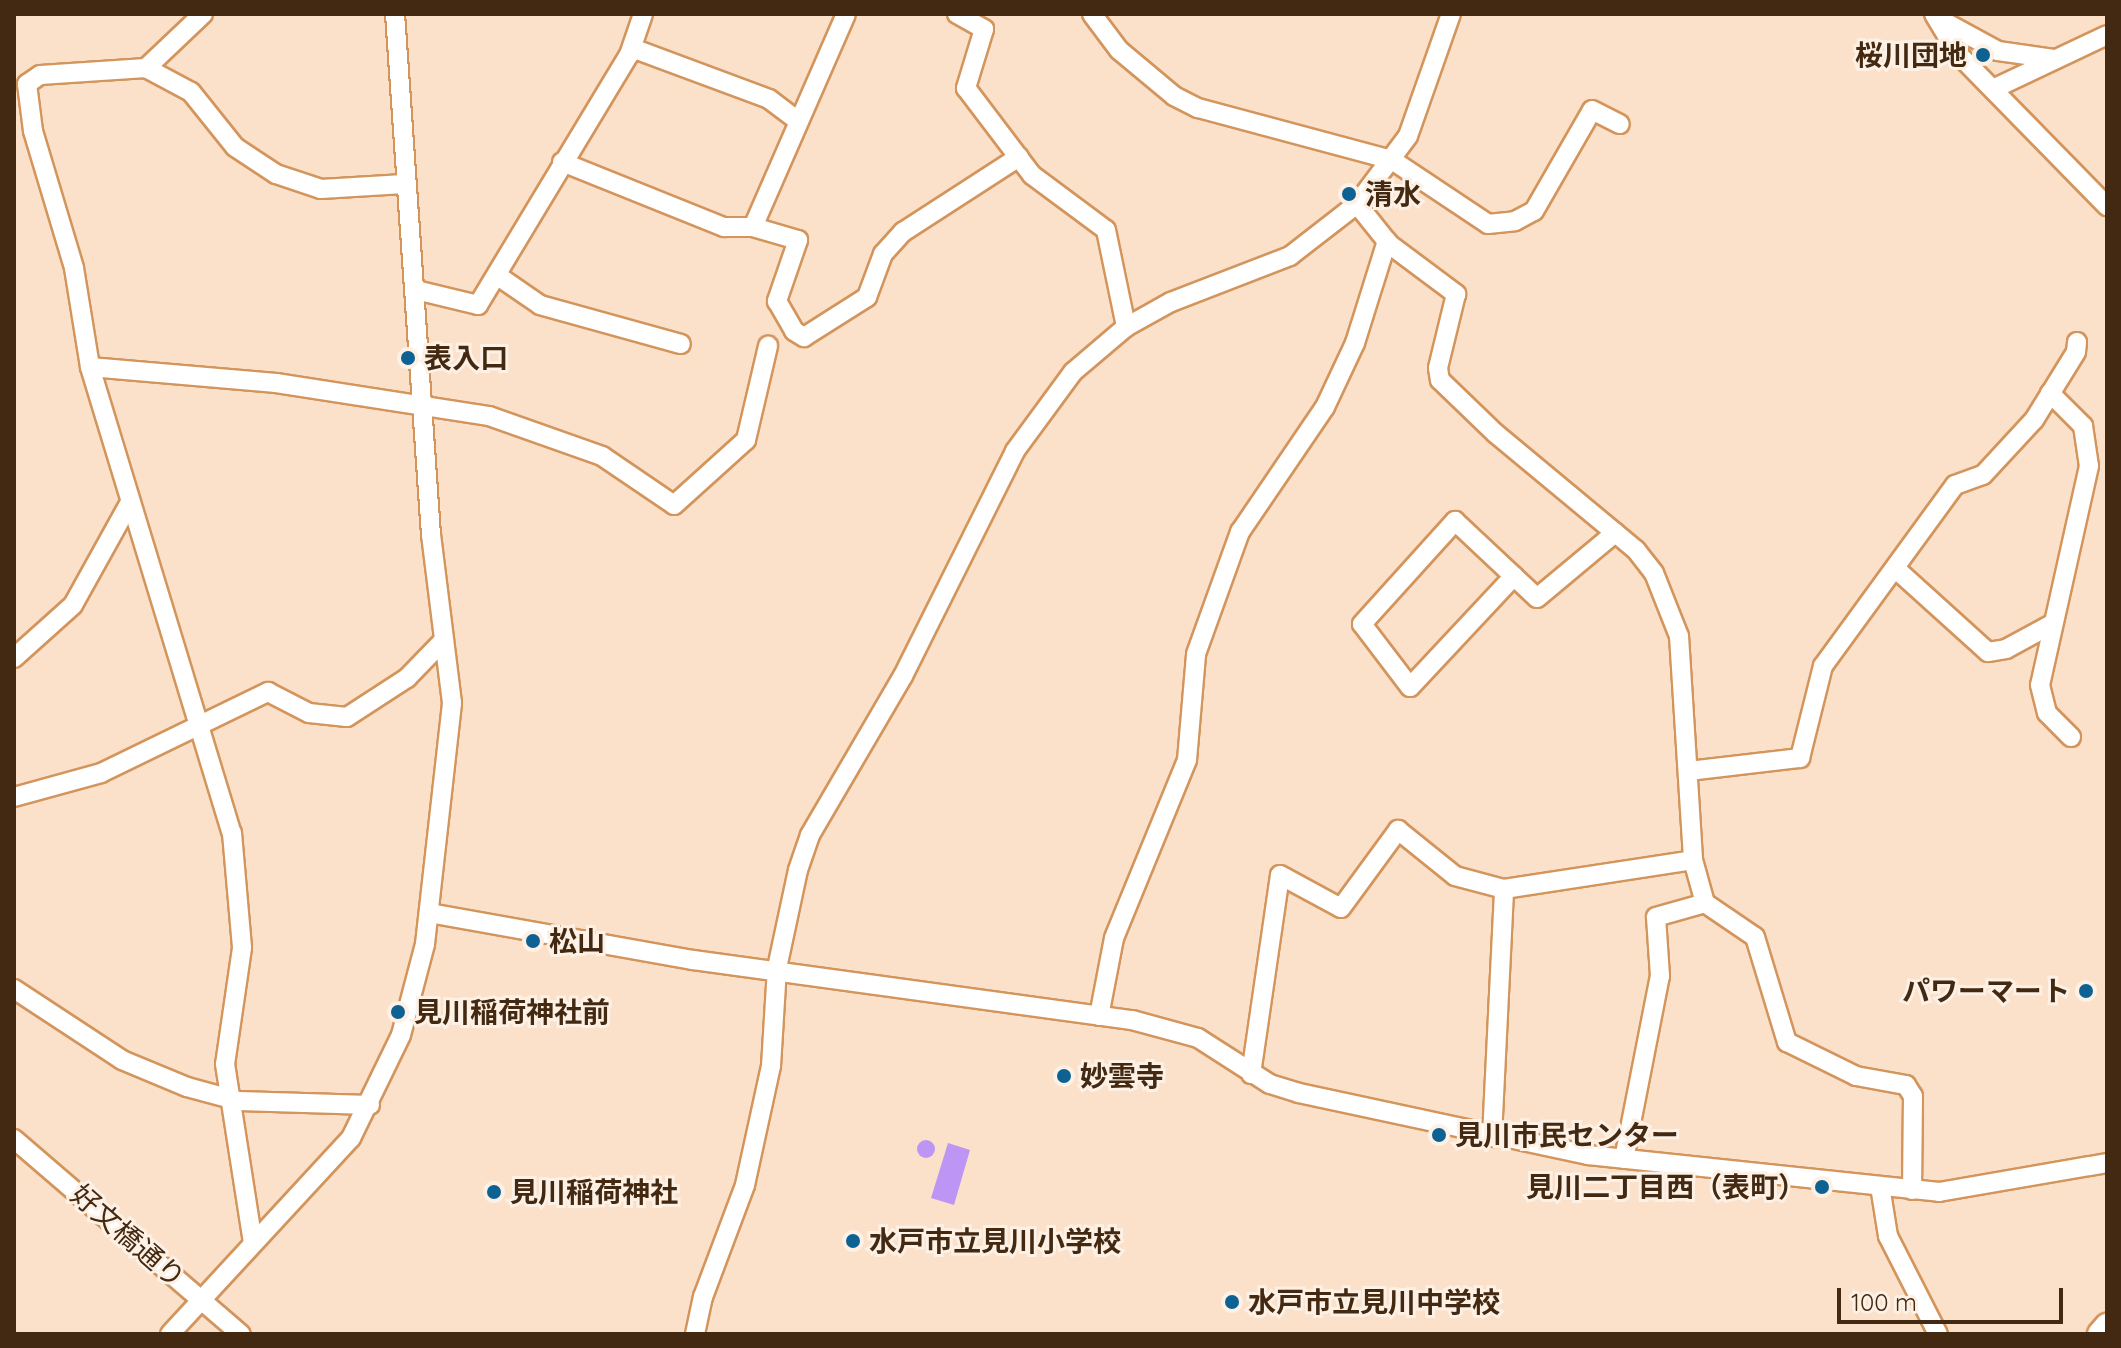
<!DOCTYPE html>
<meta charset="utf-8">
<style>
body{margin:0}
#map{position:relative;width:2121px;height:1348px;overflow:hidden;background:#fbe0ca;font-family:Quicksand,"Noto Sans JP",sans-serif}
div>[style]{position:absolute}
.water>*{inset:0;background:#bd95f5}
.round{border-radius:50%}
.roads{filter:drop-shadow(2px 0 #d3955c) drop-shadow(-2px 0 #d3955c) drop-shadow(0 2px #d3955c) drop-shadow(0 -2px #d3955c)}
.minor>*{height:18px;margin:-9px;padding:0 9px;transform-origin:9px;border-radius:9px;background:#fff}
.major>*{height:24px;margin:-12px;padding:0 12px;transform-origin:12px;border-radius:12px;background:#fff}
.dots>*{width:22px;height:22px;translate:-50% -50%;box-sizing:border-box;border:4px solid #fdf0e5;border-radius:50%}
span{translate:-50% -50%;white-space:nowrap;text-align:center;line-height:1.15;-webkit-text-stroke:6px #fdf0e5;paint-order:stroke}
.poi-label{font-size:28px;color:#432911;font-weight:700}
.right{translate:-100% -50%;text-align:right}
.left{translate:0 -50%;text-align:left}
.street-label{font-size:28px;color:#432911}
.frame{position:absolute;inset:0;border:16px solid #432911;pointer-events:none}
.scale{position:absolute;left:1837px;top:1288px;width:226px;height:36px;box-sizing:border-box;border:4px solid #432911;border-top:0;padding-left:10px;font-size:24px;line-height:28px;white-space:nowrap;color:#432911;-webkit-text-stroke:6px #fdf0e5;paint-order:stroke}
</style>
<div id="map">
<div class="water">
<i class="round" style="left:917px;top:1140px;width:18px;height:18px"></i>
<i style="clip-path:polygon(948px 1143px,970px 1150px,954px 1205px,931px 1198px)"></i>
</div>
<div class="roads">
<div class="minor">
<i style="left:203px;top:14px;width:79px;rotate:136.5deg"></i>
<i style="left:146px;top:68px;width:106px;rotate:176.2deg"></i>
<i style="left:40px;top:75px;width:16px;rotate:145deg"></i>
<i style="left:27px;top:84px;width:47px;rotate:82.7deg"></i>
<i style="left:33px;top:131px;width:143px;rotate:73.3deg"></i>
<i style="left:74px;top:268px;width:100px;rotate:80.8deg"></i>
<i style="left:90px;top:367px;width:487px;rotate:73.1deg"></i>
<i style="left:232px;top:833px;width:115px;rotate:85deg"></i>
<i style="left:242px;top:948px;width:117px;rotate:98.3deg"></i>
<i style="left:225px;top:1064px;width:180px;rotate:81.1deg"></i>
<i style="left:957px;top:14px;width:31px;rotate:29deg"></i>
<i style="left:984px;top:29px;width:62px;rotate:107deg"></i>
<i style="left:966px;top:88px;width:109px;rotate:52.8deg"></i>
<i style="left:1032px;top:175px;width:92px;rotate:36.6deg"></i>
<i style="left:1106px;top:230px;width:99px;rotate:78.3deg"></i>
<i style="left:1092px;top:14px;width:45px;rotate:53.1deg"></i>
<i style="left:1119px;top:50px;width:72px;rotate:39.9deg"></i>
<i style="left:1174px;top:96px;width:27px;rotate:27deg"></i>
<i style="left:1198px;top:108px;width:201px;rotate:15deg"></i>
<i style="left:1392px;top:160px;width:115px;rotate:33.7deg"></i>
<i style="left:1488px;top:224px;width:27px;rotate:-6deg"></i>
<i style="left:1515px;top:221px;width:21px;rotate:-28deg"></i>
<i style="left:1534px;top:211px;width:116px;rotate:-60.1deg"></i>
<i style="left:1592px;top:110px;width:31px;rotate:27deg"></i>
<i style="left:1934px;top:14px;width:47px;rotate:59deg"></i>
<i style="left:1958px;top:54px;width:213px;rotate:45.6deg"></i>
<i style="left:1939px;top:19px;width:67px;rotate:28.5deg"></i>
<i style="left:1998px;top:51px;width:58px;rotate:8deg"></i>
<i style="left:632px;top:48px;width:146px;rotate:20.4deg"></i>
<i style="left:769px;top:99px;width:35px;rotate:37deg"></i>
<i style="left:146px;top:68px;width:51px;rotate:28.1deg"></i>
<i style="left:191px;top:92px;width:70px;rotate:51.3deg"></i>
<i style="left:235px;top:147px;width:49px;rotate:33.4deg"></i>
<i style="left:276px;top:174px;width:47px;rotate:18.4deg"></i>
<i style="left:321px;top:189px;width:83px;rotate:-3.4deg"></i>
<i style="left:1993px;top:89px;width:126px;rotate:-25.3deg"></i>
<i style="left:562px;top:162px;width:175px;rotate:21.9deg"></i>
<i style="left:724px;top:227px;width:29px"></i>
<i style="left:753px;top:227px;width:232px;rotate:-66.4deg"></i>
<i style="left:1357px;top:204px;width:51px;rotate:51.3deg"></i>
<i style="left:1389px;top:244px;width:84px;rotate:36.7deg"></i>
<i style="left:1456px;top:294px;width:76px;rotate:103.7deg"></i>
<i style="left:1438px;top:368px;width:12px;rotate:81deg"></i>
<i style="left:1440px;top:380px;width:76px;rotate:43.9deg"></i>
<i style="left:1495px;top:433px;width:183px;rotate:39.7deg"></i>
<i style="left:1636px;top:550px;width:29px;rotate:52deg"></i>
<i style="left:1654px;top:573px;width:68px;rotate:68.4deg"></i>
<i style="left:1679px;top:636px;width:224px;rotate:86.4deg"></i>
<i style="left:1693px;top:860px;width:45px;rotate:74.4deg"></i>
<i style="left:1705px;top:903px;width:60px;rotate:34.2deg"></i>
<i style="left:1755px;top:937px;width:110px;rotate:73.1deg"></i>
<i style="left:1787px;top:1042px;width:77px;rotate:26.2deg"></i>
<i style="left:1856px;top:1076px;width:51px;rotate:10.2deg"></i>
<i style="left:1906px;top:1085px;width:13px;rotate:58deg"></i>
<i style="left:1913px;top:1096px;width:94px;rotate:90.6deg"></i>
<i style="left:753px;top:227px;width:47px;rotate:16.1deg"></i>
<i style="left:798px;top:240px;width:65px;rotate:109deg"></i>
<i style="left:777px;top:301px;width:34px;rotate:60deg"></i>
<i style="left:794px;top:331px;width:12px;rotate:31deg"></i>
<i style="left:804px;top:337px;width:75px;rotate:-32.4deg"></i>
<i style="left:867px;top:297px;width:46px;rotate:-69.6deg"></i>
<i style="left:883px;top:254px;width:30px;rotate:-48deg"></i>
<i style="left:903px;top:232px;width:138px;rotate:-32.9deg"></i>
<i style="left:498px;top:276px;width:51px;rotate:34.6deg"></i>
<i style="left:540px;top:305px;width:146px;rotate:15.5deg"></i>
<i style="left:416px;top:290px;width:64px;rotate:13.6deg"></i>
<i style="left:478px;top:305px;width:292px;rotate:-58.9deg"></i>
<i style="left:629px;top:55px;width:43px;rotate:-71.1deg"></i>
<i style="left:90px;top:367px;width:187px;rotate:4.9deg"></i>
<i style="left:276px;top:383px;width:216px;rotate:8.8deg"></i>
<i style="left:489px;top:416px;width:120px;rotate:19.5deg"></i>
<i style="left:602px;top:456px;width:87px;rotate:34.2deg"></i>
<i style="left:674px;top:505px;width:97px;rotate:-42.1deg"></i>
<i style="left:746px;top:440px;width:97px;rotate:-76.8deg"></i>
<i style="left:2050px;top:393px;width:47px;rotate:45deg"></i>
<i style="left:2083px;top:426px;width:40px;rotate:81.5deg"></i>
<i style="left:2089px;top:466px;width:224px;rotate:102.6deg"></i>
<i style="left:2040px;top:685px;width:29px;rotate:76deg"></i>
<i style="left:2047px;top:713px;width:34px;rotate:45deg"></i>
<i style="left:1896px;top:569px;width:124px;rotate:42.1deg"></i>
<i style="left:1988px;top:652px;width:18px;rotate:-9deg"></i>
<i style="left:2006px;top:649px;width:52px;rotate:-28.5deg"></i>
<i style="left:1514px;top:576px;width:152px;rotate:133.1deg"></i>
<i style="left:1410px;top:687px;width:79px;rotate:-127.3deg"></i>
<i style="left:1362px;top:624px;width:139px;rotate:-47.9deg"></i>
<i style="left:1455px;top:521px;width:112px;rotate:43.2deg"></i>
<i style="left:1537px;top:598px;width:102px;rotate:-39.8deg"></i>
<i style="left:14px;top:658px;width:79px;rotate:-41.9deg"></i>
<i style="left:73px;top:605px;width:118px;rotate:-61deg"></i>
<i style="left:1689px;top:771px;width:112px;rotate:-6.7deg"></i>
<i style="left:1800px;top:758px;width:95px;rotate:-76deg"></i>
<i style="left:1823px;top:666px;width:224px;rotate:-53.9deg"></i>
<i style="left:1955px;top:485px;width:30px;rotate:-20deg"></i>
<i style="left:1983px;top:475px;width:75px;rotate:-47.2deg"></i>
<i style="left:2034px;top:420px;width:80px;rotate:-58.3deg"></i>
<i style="left:2076px;top:352px;width:10px;rotate:-84deg"></i>
<i style="left:14px;top:797px;width:90px;rotate:-15.4deg"></i>
<i style="left:101px;top:773px;width:186px;rotate:-25.9deg"></i>
<i style="left:268px;top:692px;width:46px;rotate:27.1deg"></i>
<i style="left:309px;top:713px;width:38px;rotate:6deg"></i>
<i style="left:347px;top:717px;width:72px;rotate:-33deg"></i>
<i style="left:407px;top:678px;width:53px;rotate:-45.8deg"></i>
<i style="left:429px;top:913px;width:268px;rotate:10.1deg"></i>
<i style="left:693px;top:960px;width:443px;rotate:7.8deg"></i>
<i style="left:1132px;top:1020px;width:68px;rotate:15.3deg"></i>
<i style="left:1198px;top:1038px;width:85px;rotate:32.6deg"></i>
<i style="left:1270px;top:1084px;width:30px;rotate:17deg"></i>
<i style="left:1299px;top:1093px;width:296px;rotate:12.1deg"></i>
<i style="left:1588px;top:1155px;width:353px;rotate:6deg"></i>
<i style="left:1939px;top:1192px;width:170px;rotate:-9.8deg"></i>
<i style="left:14px;top:989px;width:129px;rotate:33.3deg"></i>
<i style="left:122px;top:1060px;width:70px;rotate:22.6deg"></i>
<i style="left:187px;top:1087px;width:54px;rotate:15.1deg"></i>
<i style="left:239px;top:1101px;width:131px;rotate:1.7deg"></i>
<i style="left:1099px;top:1016px;width:79px;rotate:-79.1deg"></i>
<i style="left:1114px;top:938px;width:192px;rotate:-67.7deg"></i>
<i style="left:1187px;top:760px;width:106px;rotate:-85.1deg"></i>
<i style="left:1196px;top:654px;width:130px;rotate:-70.2deg"></i>
<i style="left:1240px;top:532px;width:151px;rotate:-55.8deg"></i>
<i style="left:1325px;top:407px;width:71px;rotate:-64.9deg"></i>
<i style="left:1355px;top:343px;width:107px;rotate:-72.6deg"></i>
<i style="left:1251px;top:1074px;width:201px;rotate:-81.7deg"></i>
<i style="left:1280px;top:875px;width:69px;rotate:28.4deg"></i>
<i style="left:1341px;top:908px;width:97px;rotate:-53.8deg"></i>
<i style="left:1398px;top:830px;width:73px;rotate:38.9deg"></i>
<i style="left:1455px;top:876px;width:51px;rotate:14.9deg"></i>
<i style="left:1504px;top:889px;width:191px;rotate:-8.7deg"></i>
<i style="left:1492px;top:1137px;width:248px;rotate:-87.2deg"></i>
<i style="left:14px;top:1139px;width:299px;rotate:40.7deg"></i>
<i style="left:1624px;top:1159px;width:187px;rotate:-78.9deg"></i>
<i style="left:1660px;top:976px;width:59px;rotate:-93.9deg"></i>
<i style="left:1656px;top:917px;width:51px;rotate:-15.9deg"></i>
<i style="left:1880px;top:1186px;width:51px;rotate:80.9deg"></i>
<i style="left:1888px;top:1236px;width:110px;rotate:63deg"></i>
<i style="left:170px;top:1334px;width:267px;rotate:-47.3deg"></i>
<i style="left:351px;top:1138px;width:114px;rotate:-64.1deg"></i>
<i style="left:401px;top:1035px;width:94px;rotate:-75.2deg"></i>
<i style="left:425px;top:944px;width:243px;rotate:-83.6deg"></i>
<i style="left:452px;top:703px;width:169px;rotate:-97.1deg"></i>
<i style="left:431px;top:535px;width:522px;rotate:-93.95deg"></i>
<i style="left:695px;top:1334px;width:38px;rotate:-78deg"></i>
<i style="left:703px;top:1297px;width:120px;rotate:-69.4deg"></i>
<i style="left:745px;top:1185px;width:122px;rotate:-77.7deg"></i>
<i style="left:771px;top:1066px;width:98px;rotate:-86.5deg"></i>
<i style="left:777px;top:968px;width:100px;rotate:-77.9deg"></i>
<i style="left:798px;top:870px;width:37px;rotate:-71deg"></i>
<i style="left:810px;top:835px;width:184px;rotate:-59.7deg"></i>
<i style="left:903px;top:676px;width:251px;rotate:-63.5deg"></i>
<i style="left:1015px;top:451px;width:98px;rotate:-53.7deg"></i>
<i style="left:1073px;top:372px;width:70px;rotate:-40.3deg"></i>
<i style="left:1126px;top:327px;width:51px;rotate:-29.1deg"></i>
<i style="left:1171px;top:302px;width:128px;rotate:-21.1deg"></i>
<i style="left:1290px;top:256px;width:85px;rotate:-37.8deg"></i>
<i style="left:1357px;top:204px;width:85px;rotate:-53.1deg"></i>
<i style="left:1408px;top:136px;width:129px;rotate:-70.6deg"></i>
</div>
<div class="major">
<i style="left:2100px;top:1334px;width:11px;rotate:-49deg"></i>
</div>
</div>
<div class="dots">
<i style="left:1983px;top:55px;background:#0d6193"></i>
<i style="left:1349px;top:194px;background:#0d6193"></i>
<i style="left:408px;top:358px;background:#0d6193"></i>
<i style="left:533px;top:941px;background:#0d6193"></i>
<i style="left:2086px;top:991px;background:#0d6193"></i>
<i style="left:398px;top:1012px;background:#0d6193"></i>
<i style="left:1064px;top:1076px;background:#0d6193"></i>
<i style="left:1439px;top:1135px;background:#0d6193"></i>
<i style="left:1822px;top:1187px;background:#0d6193"></i>
<i style="left:494px;top:1192px;background:#0d6193"></i>
<i style="left:853px;top:1241px;background:#0d6193"></i>
<i style="left:1232px;top:1302px;background:#0d6193"></i>
</div>
<div class="poi-label">
<span class="right" style="left:1967px;top:55px">桜川団地</span>
<span class="left" style="left:1365px;top:194px">清水</span>
<span class="left" style="left:424px;top:358px">表入口</span>
<span class="left" style="left:549px;top:941px">松山</span>
<span class="right" style="left:2070px;top:991px">パワーマート</span>
<span class="left" style="left:414px;top:1012px">見川稲荷神社前</span>
<span class="left" style="left:1080px;top:1076px">妙雲寺</span>
<span class="left" style="left:1455px;top:1135px">見川市民センター</span>
<span class="right" style="left:1806px;top:1187px">見川二丁目西（表町）</span>
<span class="left" style="left:510px;top:1192px">見川稲荷神社</span>
<span class="left" style="left:869px;top:1241px">水戸市立見川小学校</span>
<span class="left" style="left:1248px;top:1302px">水戸市立見川中学校</span>
</div>
<div class="street-label">
<span style="left:128px;top:1236px;rotate:41deg">好文橋通り</span>
</div>
<div class="frame"></div>
<div class="scale">100 m</div>
</div>
